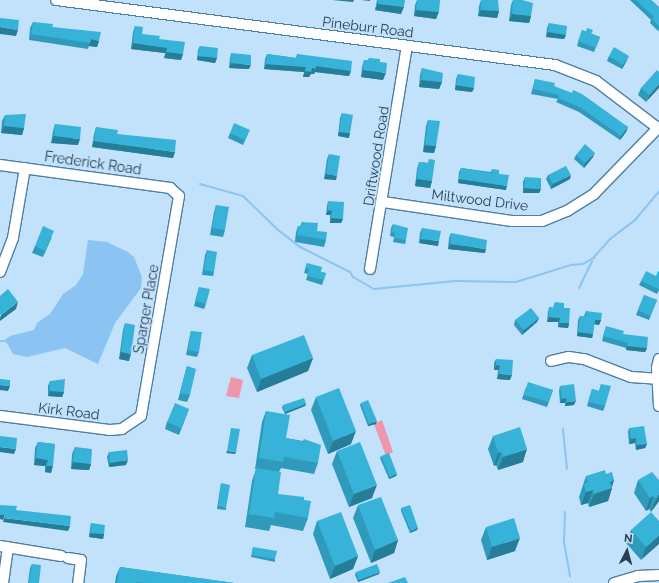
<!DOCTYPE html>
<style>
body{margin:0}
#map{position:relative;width:659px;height:583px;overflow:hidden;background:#c2e1fb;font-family:Raleway,sans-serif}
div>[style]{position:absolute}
.green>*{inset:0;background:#ed96ac}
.water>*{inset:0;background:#8bc4f2}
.stream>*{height:2px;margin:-1px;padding:0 1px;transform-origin:1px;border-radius:1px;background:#8bc4f2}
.roads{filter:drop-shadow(1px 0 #4c7fa6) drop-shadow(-1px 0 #4c7fa6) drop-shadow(0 1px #4c7fa6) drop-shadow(0 -1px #4c7fa6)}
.minor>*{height:10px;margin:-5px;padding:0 5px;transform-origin:5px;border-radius:5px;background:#fff}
.wall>*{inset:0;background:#2f9abb}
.shaded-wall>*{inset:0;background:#267d98}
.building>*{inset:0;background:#37b3d9}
span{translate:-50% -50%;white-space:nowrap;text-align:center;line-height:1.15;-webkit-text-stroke:3.5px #c2e1fb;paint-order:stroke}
.street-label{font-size:14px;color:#293e50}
.north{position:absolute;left:607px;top:531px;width:40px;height:40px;-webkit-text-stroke:3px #c2e1fb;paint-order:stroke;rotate:6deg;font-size:11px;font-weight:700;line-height:16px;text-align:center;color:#293e50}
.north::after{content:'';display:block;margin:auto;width:14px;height:18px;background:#293e50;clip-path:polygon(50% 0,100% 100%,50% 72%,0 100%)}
</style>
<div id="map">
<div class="green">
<i style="clip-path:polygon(231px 377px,243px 380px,239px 398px,226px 396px)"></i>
<i style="clip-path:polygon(382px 420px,393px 452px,386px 456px,374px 424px)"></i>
</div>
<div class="water">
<i style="clip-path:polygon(88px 240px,107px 242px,128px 252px,134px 257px,142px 277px,141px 288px,115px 323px,98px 364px,65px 348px,27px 357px,13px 354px,5px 340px,10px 336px,34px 330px,37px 323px,50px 314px,63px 294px,76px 285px,83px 274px)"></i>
</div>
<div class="stream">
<i style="left:200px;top:184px;width:45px;rotate:15.6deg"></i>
<i style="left:243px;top:196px;width:47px;rotate:44.1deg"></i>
<i style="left:277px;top:229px;width:29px;rotate:38deg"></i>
<i style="left:300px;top:247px;width:56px;rotate:26.6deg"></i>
<i style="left:350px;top:272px;width:6px;rotate:59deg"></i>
<i style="left:353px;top:277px;width:24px;rotate:30deg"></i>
<i style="left:374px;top:289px;width:82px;rotate:-5.6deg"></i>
<i style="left:456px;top:281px;width:60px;rotate:1deg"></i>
<i style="left:516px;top:282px;width:58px;rotate:-17.2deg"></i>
<i style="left:571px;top:265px;width:12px;rotate:-5deg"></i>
<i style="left:583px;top:264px;width:13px;rotate:-29deg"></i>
<i style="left:594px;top:257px;width:24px;rotate:-48deg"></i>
<i style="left:610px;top:239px;width:31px;rotate:-37deg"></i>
<i style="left:635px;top:220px;width:38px;rotate:-50deg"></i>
<i style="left:579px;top:288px;width:30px;rotate:-64deg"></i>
<i style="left:0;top:341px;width:7px"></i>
<i style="left:563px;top:429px;width:40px;rotate:84.3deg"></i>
<i style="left:565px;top:512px;width:30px;rotate:92deg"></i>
<i style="left:564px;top:542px;width:35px;rotate:80deg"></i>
</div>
<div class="roads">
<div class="minor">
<i style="left:56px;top:0;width:503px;rotate:7.42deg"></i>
<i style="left:555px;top:65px;width:44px;rotate:21.3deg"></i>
<i style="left:596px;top:81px;width:78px;rotate:37.2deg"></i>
<i style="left:0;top:165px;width:172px;rotate:7.7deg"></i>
<i style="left:170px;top:188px;width:12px;rotate:42deg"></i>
<i style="left:179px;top:196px;width:223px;rotate:99.8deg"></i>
<i style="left:141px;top:416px;width:23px;rotate:146deg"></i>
<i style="left:122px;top:429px;width:12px;rotate:175deg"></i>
<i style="left:110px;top:430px;width:111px;rotate:-172.7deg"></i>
<i style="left:383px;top:202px;width:130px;rotate:8.4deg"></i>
<i style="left:512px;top:221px;width:30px"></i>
<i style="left:542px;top:221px;width:27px;rotate:-22deg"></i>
<i style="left:567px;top:211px;width:32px;rotate:-32deg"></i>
<i style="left:594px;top:194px;width:93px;rotate:-45.9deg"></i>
<i style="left:370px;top:269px;width:226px;rotate:-80.6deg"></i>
<i style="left:0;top:272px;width:36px;rotate:-69deg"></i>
<i style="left:13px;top:238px;width:71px;rotate:-80.3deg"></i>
<i style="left:659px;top:359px;width:9px;rotate:103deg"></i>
<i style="left:657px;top:368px;width:38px;rotate:87deg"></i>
<i style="left:551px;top:361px;width:18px;rotate:-13deg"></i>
<i style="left:569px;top:357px;width:15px;rotate:8deg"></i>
<i style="left:584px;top:359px;width:50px;rotate:21deg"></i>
<i style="left:631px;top:377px;width:26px;rotate:4deg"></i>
<i style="left:0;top:546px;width:62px;rotate:9.3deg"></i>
<i style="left:68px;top:558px;width:13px;rotate:9deg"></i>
<i style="left:81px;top:560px;width:23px;rotate:97deg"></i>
<i style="left:3px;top:583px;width:36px;rotate:-82deg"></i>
<i style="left:614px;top:583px;width:25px;rotate:-16deg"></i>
<i style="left:638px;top:576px;width:21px;rotate:-3deg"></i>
</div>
</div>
<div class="wall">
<i style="clip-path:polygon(377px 0,405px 0,401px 14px,375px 10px)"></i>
<i style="clip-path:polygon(417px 0,440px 0,436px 19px,414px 16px,415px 5px)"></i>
<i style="clip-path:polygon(481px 0,499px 11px,497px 18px,478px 16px,479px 6px)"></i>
<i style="clip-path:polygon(513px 0,522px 0,531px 16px,529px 23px,509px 21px,511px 5px)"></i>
<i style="clip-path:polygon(630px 0,651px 0,659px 7px,659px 30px,658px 31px,650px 23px,651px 20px)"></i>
<i style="clip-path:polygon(33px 22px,52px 27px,99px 41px,97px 47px,89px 46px,88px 49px,29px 40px,30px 28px)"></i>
<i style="clip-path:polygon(549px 23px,566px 35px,564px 39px,546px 37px,547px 28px)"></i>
<i style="clip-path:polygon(135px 26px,142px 34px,183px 54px,181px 60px,164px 58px,165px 53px,131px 49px,133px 32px)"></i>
<i style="clip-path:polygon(582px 30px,600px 37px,594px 52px,577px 46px)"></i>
<i style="clip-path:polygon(200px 46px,217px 58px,215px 63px,197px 60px,198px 50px)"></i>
<i style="clip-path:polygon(231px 53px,249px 69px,229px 68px,230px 58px)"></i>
<i style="clip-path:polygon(267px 54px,296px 58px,297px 54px,351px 71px,349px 76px,315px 72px,314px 74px,311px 74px,309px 77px,303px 77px,304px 72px,264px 69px,265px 59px)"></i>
<i style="clip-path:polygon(609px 56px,627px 60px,622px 69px,607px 61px)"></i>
<i style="clip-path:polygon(369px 58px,380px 62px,383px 80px,361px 77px,362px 67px,364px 60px,368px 60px)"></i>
<i style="clip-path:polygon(422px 68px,442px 82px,439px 89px,419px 87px,420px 75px)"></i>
<i style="clip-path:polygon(659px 72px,646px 102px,638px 95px,641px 88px)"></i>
<i style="clip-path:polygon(458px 74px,474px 88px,472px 92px,455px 90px,456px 79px)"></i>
<i style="clip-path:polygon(535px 79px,554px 86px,628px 127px,626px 132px,620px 140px,579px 112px,556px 102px,558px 99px,531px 94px)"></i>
<i style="clip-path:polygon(342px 113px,349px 138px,338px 136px,340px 118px)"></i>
<i style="clip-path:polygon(5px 115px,24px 128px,22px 135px,1px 133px,2px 121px)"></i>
<i style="clip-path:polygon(428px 120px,436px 146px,434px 153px,423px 152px,426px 126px)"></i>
<i style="clip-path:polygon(55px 124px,78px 145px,51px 143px,53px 131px)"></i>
<i style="clip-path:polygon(96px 127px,117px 134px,173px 158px,92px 147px,94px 134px)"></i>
<i style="clip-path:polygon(230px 133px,248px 134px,243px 145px,228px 138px)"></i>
<i style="clip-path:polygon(329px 154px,336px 180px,324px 179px,327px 159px)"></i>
<i style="clip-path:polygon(576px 155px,593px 157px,584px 168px,574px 159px)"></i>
<i style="clip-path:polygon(429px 159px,432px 181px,430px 188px,415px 186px,417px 169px,419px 162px,428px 163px)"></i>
<i style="clip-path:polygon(461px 168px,491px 172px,492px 169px,499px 174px,506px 190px,458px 183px,459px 172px)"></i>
<i style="clip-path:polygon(548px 175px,570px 179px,551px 189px,546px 179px)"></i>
<i style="clip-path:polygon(525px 177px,541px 189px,539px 193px,523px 193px,523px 182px)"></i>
<i style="clip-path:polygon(328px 201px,343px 219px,341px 223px,330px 223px,330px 215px,326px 215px,327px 206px)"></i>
<i style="clip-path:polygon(216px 205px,225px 230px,223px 237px,210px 235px,214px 212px)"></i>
<i style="clip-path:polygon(302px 222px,317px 231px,326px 240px,324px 247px,295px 242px,296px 232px,298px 226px,300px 226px)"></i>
<i style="clip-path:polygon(393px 224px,406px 240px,405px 244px,393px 242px,394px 237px,390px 236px,391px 228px)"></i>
<i style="clip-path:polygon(422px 228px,438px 246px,419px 243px,420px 233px)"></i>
<i style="clip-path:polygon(451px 233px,485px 253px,448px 249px,449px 238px)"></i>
<i style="clip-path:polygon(52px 237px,43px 257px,32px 253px,35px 246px)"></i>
<i style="clip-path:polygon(207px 250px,214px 272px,213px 276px,202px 275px,205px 255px)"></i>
<i style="clip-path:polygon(307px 263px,321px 272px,326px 273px,322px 285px,306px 280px,308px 274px,304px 273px)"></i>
<i style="clip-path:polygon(659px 272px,659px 290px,657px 294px,639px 285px,641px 281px,656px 276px)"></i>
<i style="clip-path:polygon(199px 287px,206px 304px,204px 309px,194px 306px)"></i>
<i style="clip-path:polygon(644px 295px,657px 300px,649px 320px,636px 315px)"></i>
<i style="clip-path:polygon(555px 302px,564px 308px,569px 323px,568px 328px,558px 327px,558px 322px,547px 322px,548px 312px,549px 307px,553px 308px)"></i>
<i style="clip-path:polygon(586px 311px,601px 320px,599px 325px,594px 324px,593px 334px,592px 338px,577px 336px,578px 320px,580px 316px,584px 316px)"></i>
<i style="clip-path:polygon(539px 318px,537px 322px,522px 335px,514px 325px,515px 320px)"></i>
<i style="clip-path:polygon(125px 323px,129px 361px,119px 359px,123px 330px)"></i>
<i style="clip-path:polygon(605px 330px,623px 334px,647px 348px,645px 352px,626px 350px,626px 348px,602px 341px)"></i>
<i style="clip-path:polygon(191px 331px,199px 352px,197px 357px,186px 355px,190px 335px)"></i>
<i style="clip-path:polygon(252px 355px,313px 358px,308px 371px,257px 392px,247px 368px)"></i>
<i style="clip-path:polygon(496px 359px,510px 380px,497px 379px,498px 370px,494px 370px,494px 363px)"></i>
<i style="clip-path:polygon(187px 366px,190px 395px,187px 402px,178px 400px,185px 373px)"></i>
<i style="clip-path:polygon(50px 381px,64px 392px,62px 397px,48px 396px,48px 386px)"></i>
<i style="clip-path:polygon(601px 384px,605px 406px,603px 411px,587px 406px,592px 389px,599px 391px)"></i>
<i style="clip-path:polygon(560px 386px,574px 405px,565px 406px,565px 403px,560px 403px,559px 391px)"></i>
<i style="clip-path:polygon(526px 387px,553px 390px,547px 407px,522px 399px)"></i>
<i style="clip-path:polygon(316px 397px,351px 444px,328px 454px,311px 410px)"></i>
<i style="clip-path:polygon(361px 403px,376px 424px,368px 426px,360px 405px)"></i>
<i style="clip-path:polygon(306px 404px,305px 406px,285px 414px,282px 408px,283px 405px)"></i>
<i style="clip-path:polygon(189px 409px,179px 435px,165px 429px,167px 422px)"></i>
<i style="clip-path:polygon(266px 411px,286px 438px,303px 441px,304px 439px,318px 463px,314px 474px,281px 468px,279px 472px,278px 494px,304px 500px,308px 518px,303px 531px,271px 525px,269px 531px,245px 527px,252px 481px,256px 469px,255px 469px,262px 422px)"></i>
<i style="clip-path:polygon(629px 428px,647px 444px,645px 448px,636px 450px,635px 443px,629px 444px,628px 432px)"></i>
<i style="clip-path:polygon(493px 436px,523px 462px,498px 470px,496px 465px,494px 466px,488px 449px)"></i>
<i style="clip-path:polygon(38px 442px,55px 444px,51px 473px,45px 472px,45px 466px,34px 465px,35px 448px)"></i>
<i style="clip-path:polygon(75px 447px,91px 464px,89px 470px,71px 469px,72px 454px)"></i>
<i style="clip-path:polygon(337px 451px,372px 498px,349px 507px,332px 464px)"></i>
<i style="clip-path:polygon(109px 452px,126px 465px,109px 467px,107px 457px)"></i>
<i style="clip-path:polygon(381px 456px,397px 474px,396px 476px,389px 479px,380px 458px)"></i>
<i style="clip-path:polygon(606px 474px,614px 480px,612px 487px,612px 488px,608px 501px,589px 507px,588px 503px,581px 505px,579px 497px,586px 476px)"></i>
<i style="clip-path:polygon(638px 480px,659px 480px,659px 501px,651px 512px,649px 509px,646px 511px,634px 493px)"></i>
<i style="clip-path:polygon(221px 483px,226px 508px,226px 510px,217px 509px)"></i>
<i style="clip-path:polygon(358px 505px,398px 540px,394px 553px,371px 563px,353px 518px)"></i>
<i style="clip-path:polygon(401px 508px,418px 528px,417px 530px,410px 533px,401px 511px)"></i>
<i style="clip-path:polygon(317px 521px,358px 556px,353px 569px,330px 579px,313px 534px)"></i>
<i style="clip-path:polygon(659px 521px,641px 560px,626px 543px,631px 530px)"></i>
<i style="clip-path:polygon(91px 523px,104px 534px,103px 539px,89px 537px,90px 528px)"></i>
<i style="clip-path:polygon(486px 527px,515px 551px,487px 560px,481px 540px)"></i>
<i style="clip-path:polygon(253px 547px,275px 559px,275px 562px,251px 557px)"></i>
<i style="clip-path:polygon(32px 564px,39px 583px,28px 583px,30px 568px)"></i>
<i style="clip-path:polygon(120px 567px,234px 583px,115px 583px,116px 576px)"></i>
<i style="clip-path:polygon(356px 572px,379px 574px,358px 582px,355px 575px)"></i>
</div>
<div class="shaded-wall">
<i style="clip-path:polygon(332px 0,354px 0,353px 2px)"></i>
<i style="clip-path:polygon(361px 0,370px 0,370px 1px)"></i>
<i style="clip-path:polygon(378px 4px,404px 7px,401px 14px,375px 10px)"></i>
<i style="clip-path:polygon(416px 10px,439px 12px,436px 19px,414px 16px)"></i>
<i style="clip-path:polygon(481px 10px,499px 11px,497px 18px,478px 16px)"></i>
<i style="clip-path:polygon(512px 14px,531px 16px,529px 23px,509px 21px)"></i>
<i style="clip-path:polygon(0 27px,18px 30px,16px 36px,0 34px)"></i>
<i style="clip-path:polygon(548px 32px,566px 35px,564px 39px,546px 37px)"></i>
<i style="clip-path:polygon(91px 39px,99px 41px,97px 47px,89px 46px)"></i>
<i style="clip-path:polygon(133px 43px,167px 48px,165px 53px,131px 49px)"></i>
<i style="clip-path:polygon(167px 52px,183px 54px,181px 60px,164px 58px)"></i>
<i style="clip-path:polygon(198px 56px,217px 58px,215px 63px,197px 60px)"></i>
<i style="clip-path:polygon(629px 56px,627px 60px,622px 69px,623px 65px)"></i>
<i style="clip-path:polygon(231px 63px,251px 65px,249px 69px,229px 68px)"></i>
<i style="clip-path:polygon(266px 64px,306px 67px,304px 72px,264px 69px)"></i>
<i style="clip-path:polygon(316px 66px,351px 71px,349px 76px,315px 72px,314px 74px,311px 74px,309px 77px,303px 77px,305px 71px)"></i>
<i style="clip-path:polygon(363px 70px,386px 73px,383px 80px,361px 77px)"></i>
<i style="clip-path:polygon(421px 80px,442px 82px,439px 89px,419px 87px)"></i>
<i style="clip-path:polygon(659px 84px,659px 88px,646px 102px,649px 95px)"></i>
<i style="clip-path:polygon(456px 85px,474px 88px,472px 92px,455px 90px)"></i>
<i style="clip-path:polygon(4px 126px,24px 128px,22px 135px,1px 133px)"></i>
<i style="clip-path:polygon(628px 127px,626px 132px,620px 140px,621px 136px)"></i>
<i style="clip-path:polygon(339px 132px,350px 133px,349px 138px,338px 136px)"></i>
<i style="clip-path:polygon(54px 136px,80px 139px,78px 145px,51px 143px)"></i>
<i style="clip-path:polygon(94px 141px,175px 152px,173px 158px,92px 147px)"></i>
<i style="clip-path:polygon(425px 145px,436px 146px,434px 153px,423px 152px)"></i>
<i style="clip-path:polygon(595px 153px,593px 157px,584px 168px,585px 163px)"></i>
<i style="clip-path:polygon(326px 174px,337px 176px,336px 180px,324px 179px)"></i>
<i style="clip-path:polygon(571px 175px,570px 179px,551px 189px,553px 184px)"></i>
<i style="clip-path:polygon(417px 179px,432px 181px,430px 188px,415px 186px)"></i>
<i style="clip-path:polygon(459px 179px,507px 186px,506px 190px,458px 183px)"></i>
<i style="clip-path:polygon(524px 188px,541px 189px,539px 193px,523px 193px)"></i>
<i style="clip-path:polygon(328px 210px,332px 211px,330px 215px,326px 215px)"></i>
<i style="clip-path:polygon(331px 218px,343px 219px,341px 223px,330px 223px)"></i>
<i style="clip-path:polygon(421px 239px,439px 241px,438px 246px,419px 243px)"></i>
<i style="clip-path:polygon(450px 244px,486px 249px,485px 253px,448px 249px)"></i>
<i style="clip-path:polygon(18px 302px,16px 309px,0 321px,0 318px,1px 315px)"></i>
<i style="clip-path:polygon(549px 317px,560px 318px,558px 322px,547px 322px)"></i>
<i style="clip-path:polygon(539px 318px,537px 322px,522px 335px,524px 330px)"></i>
<i style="clip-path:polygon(595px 320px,601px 320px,599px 325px,593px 324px)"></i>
<i style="clip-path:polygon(560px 323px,569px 323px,568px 328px,558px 327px)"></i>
<i style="clip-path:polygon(578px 332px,593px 334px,592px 338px,577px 336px)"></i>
<i style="clip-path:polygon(627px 346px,647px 348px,645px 352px,626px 350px)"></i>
<i style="clip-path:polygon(121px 352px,131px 354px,129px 361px,119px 359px)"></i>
<i style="clip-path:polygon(313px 358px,308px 371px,257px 392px,261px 379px)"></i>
<i style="clip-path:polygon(496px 365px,500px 366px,498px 370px,494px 370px)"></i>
<i style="clip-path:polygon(499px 374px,512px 375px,510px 380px,497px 379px)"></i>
<i style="clip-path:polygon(0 385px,10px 386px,8px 391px,0 390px)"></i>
<i style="clip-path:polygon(50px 391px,64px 392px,62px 397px,48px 396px)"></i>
<i style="clip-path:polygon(566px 398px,565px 403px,560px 403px,562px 399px)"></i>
<i style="clip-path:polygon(576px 401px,574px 405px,565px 406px,567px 402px)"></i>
<i style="clip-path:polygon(306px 404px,305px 406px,285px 414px,285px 412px)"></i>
<i style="clip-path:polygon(377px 421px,376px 424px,368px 426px,369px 424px)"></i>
<i style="clip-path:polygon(356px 431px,351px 444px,328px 454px,333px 441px)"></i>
<i style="clip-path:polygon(636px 438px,635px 443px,629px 444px,631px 439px)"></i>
<i style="clip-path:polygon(647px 444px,645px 448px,636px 450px,637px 445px)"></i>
<i style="clip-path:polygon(0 447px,16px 449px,14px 454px,0 452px)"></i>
<i style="clip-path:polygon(527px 449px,523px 462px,498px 470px,503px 457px)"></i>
<i style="clip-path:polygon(227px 451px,236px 452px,235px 454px,226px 453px)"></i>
<i style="clip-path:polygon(501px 452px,496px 465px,494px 466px,498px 453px)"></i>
<i style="clip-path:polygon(36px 458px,48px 460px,45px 466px,34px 465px)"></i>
<i style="clip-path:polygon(128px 460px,126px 465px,109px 467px,110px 463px)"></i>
<i style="clip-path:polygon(73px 462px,91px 464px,89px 470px,71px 469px)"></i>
<i style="clip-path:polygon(47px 466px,53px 466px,51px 473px,45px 472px)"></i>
<i style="clip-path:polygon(397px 474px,396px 476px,389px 479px,390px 477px)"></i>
<i style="clip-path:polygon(614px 480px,611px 488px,612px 488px,608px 501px,589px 507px,594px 494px,610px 482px)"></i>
<i style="clip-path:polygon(377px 485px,372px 498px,349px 507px,354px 494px)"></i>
<i style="clip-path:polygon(593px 490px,588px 503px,581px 505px,586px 492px)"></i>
<i style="clip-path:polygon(659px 494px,659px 501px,651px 512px,656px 499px)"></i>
<i style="clip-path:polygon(653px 496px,649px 509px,646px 511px,650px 498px)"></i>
<i style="clip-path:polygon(0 515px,5px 515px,3px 520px,0 519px)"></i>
<i style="clip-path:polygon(4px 518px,70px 526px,68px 531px,3px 522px)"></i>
<i style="clip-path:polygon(418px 528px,417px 530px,410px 533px,411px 531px)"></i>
<i style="clip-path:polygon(90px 533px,104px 534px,103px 539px,89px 537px)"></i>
<i style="clip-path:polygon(659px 535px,659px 544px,641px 560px,646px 547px)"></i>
<i style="clip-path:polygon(520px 538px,515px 551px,487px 560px,492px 547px)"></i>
<i style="clip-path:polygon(398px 540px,394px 553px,371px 563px,375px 550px)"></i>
<i style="clip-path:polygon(358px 556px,353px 569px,330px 579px,335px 566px)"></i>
<i style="clip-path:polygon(380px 572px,379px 574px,358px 582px,359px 580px)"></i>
</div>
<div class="building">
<i style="clip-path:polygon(378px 0,405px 0,404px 7px,378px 4px)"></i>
<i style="clip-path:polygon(417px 0,440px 0,439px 12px,416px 10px)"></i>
<i style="clip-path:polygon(481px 0,498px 0,499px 11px,481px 10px)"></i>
<i style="clip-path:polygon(513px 0,522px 0,533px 3px,531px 16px,512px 14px)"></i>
<i style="clip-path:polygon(636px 0,651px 0,659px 7px,659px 26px,652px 19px,654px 17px)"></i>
<i style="clip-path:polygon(0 18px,19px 20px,18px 30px,0 27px)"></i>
<i style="clip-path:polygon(33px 22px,53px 24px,52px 27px,101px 32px,99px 41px,91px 39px,90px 43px,31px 34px)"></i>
<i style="clip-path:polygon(549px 23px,567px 26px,566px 35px,548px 32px)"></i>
<i style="clip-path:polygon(135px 26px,143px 27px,142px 34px,160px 36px,159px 39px,185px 42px,183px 54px,167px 52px,167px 48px,133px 43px)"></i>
<i style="clip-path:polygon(587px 28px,593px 30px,591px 34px,600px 37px,596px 48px,578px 41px,582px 30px,586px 32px)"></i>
<i style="clip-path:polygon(200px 46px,218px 48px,217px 58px,198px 56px)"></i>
<i style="clip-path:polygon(614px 47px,629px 56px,623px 65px,609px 56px)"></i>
<i style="clip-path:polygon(231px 53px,251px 55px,251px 65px,231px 63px)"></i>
<i style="clip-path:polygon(267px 54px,297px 58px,297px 54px,352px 61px,351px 71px,316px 66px,316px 69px,312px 68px,311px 72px,305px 71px,306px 67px,266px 64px)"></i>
<i style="clip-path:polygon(369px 58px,380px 59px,380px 62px,387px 63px,386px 73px,363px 70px,364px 60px,369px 60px)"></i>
<i style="clip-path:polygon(422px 68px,443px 73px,442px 82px,421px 80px)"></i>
<i style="clip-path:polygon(657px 70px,659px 72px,659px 84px,649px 95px,641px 88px)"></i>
<i style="clip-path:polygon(458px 74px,475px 77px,474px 88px,456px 85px)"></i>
<i style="clip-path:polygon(535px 79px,555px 83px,554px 86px,572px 93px,573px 90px,582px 94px,628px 127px,621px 136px,581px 108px,558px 98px,559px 95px,533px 89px)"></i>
<i style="clip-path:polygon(342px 113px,353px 115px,350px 133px,339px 132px)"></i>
<i style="clip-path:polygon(26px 114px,24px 128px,4px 126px,5px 115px)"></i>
<i style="clip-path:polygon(428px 120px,440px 121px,436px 146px,425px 145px)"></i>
<i style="clip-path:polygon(234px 123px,250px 130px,245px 140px,230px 133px)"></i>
<i style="clip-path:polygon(55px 124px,81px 127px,80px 139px,54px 136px)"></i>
<i style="clip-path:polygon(96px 127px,118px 130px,117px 134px,176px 140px,175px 152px,94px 141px)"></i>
<i style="clip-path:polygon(585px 144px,595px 153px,585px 163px,576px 155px)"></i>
<i style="clip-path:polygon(329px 154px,340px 156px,337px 176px,326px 174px)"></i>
<i style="clip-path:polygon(429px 159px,435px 160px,432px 181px,417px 179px,419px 162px,429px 163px)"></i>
<i style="clip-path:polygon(566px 166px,571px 175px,553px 184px,548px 175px)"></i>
<i style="clip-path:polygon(461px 168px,492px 173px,492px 169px,499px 170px,499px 174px,509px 175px,507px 186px,459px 179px)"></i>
<i style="clip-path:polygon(525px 177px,541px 178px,541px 189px,524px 188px)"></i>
<i style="clip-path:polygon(328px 201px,344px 202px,343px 219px,331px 218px,332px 211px,328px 210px)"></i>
<i style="clip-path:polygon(216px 205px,229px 207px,225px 230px,212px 228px)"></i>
<i style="clip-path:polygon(302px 222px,318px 223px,317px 231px,327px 232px,326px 240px,297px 235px,298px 226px,301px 226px)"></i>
<i style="clip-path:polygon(393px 224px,408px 228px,406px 240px,394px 238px,395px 233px,392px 232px)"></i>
<i style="clip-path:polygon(43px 226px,54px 231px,45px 251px,35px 246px)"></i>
<i style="clip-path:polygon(422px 228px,441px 231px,439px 241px,421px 239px)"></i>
<i style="clip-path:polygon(451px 233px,487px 240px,486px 249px,450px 244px)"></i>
<i style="clip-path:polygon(207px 250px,217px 252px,214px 272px,204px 270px)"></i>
<i style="clip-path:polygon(307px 263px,322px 267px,321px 272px,326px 273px,324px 280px,307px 276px,309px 269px,305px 268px)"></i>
<i style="clip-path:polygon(646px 271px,656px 276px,658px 271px,659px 272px,659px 289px,641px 281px)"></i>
<i style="clip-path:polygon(199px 287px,210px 289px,206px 304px,195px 301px)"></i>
<i style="clip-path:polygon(8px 289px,18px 302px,1px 315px,0 314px,0 296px)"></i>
<i style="clip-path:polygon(644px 295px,657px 300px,650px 316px,638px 310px)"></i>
<i style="clip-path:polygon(555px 302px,564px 303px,564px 308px,570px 308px,569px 323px,560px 323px,560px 318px,549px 317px,549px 307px,554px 308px)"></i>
<i style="clip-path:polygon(531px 308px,539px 318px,524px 330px,515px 320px)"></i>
<i style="clip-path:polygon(586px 311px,602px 313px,601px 320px,595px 320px,593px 334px,578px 332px,580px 316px,586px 316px)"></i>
<i style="clip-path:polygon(125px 323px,135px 325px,131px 354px,121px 352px)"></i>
<i style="clip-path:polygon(606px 326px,624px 331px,623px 334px,648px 337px,647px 348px,627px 346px,628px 343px,603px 336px)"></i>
<i style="clip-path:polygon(191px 331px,202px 332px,199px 352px,188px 350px)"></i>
<i style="clip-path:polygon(304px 335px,313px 358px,261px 379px,252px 355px)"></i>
<i style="clip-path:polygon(496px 359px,513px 360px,512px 375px,499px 374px,500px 366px,496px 365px)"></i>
<i style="clip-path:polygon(187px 366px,196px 369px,190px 395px,180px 393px)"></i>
<i style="clip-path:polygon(0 379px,10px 380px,10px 386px,0 385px)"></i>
<i style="clip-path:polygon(65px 379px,64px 392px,50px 391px,50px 381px)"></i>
<i style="clip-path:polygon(528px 382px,553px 390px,549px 402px,524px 395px)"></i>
<i style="clip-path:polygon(574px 384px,576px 401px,567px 402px,566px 398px,562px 399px,560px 386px)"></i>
<i style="clip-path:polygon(601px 384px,611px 386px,605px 406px,588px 402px,592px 389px,599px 391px)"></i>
<i style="clip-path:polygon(339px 388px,356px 431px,333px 441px,316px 397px)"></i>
<i style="clip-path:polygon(304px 398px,306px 404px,285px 412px,283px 405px)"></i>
<i style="clip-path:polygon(368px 400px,377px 421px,369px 424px,361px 403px)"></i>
<i style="clip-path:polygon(175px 403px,189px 409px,181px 428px,167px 422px)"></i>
<i style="clip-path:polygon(266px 411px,290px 415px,286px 438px,304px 442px,304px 439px,321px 445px,318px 463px,284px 457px,283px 462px,259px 458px)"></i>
<i style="clip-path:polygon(644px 426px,647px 444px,637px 445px,636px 438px,631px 439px,629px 428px)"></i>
<i style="clip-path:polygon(520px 427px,527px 449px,503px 457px,501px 452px,498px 453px,493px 436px)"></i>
<i style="clip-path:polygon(231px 428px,240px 429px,236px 452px,227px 451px)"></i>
<i style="clip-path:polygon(0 436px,17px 438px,16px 449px,0 447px)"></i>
<i style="clip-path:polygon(38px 442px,55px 444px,53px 466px,47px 466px,48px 460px,36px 458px)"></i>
<i style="clip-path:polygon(360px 442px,377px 485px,354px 494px,337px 451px)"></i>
<i style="clip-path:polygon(75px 447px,92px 449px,91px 464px,73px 462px)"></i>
<i style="clip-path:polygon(127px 450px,128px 460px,110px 463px,109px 452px)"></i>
<i style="clip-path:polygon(389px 453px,397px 474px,390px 477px,381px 456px)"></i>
<i style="clip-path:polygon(256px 468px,281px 472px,278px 494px,304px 497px,304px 500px,311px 501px,308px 518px,275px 512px,274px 518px,249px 514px)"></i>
<i style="clip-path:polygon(605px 470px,606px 474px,612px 472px,614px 480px,610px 482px,612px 488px,594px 494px,593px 490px,586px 492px,584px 484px,588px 482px,586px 476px)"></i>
<i style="clip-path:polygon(652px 472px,659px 480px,659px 494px,656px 499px,653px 496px,650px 498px,638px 480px)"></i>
<i style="clip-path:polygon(221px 483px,230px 485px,226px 508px,218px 506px)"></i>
<i style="clip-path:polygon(381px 497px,398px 540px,375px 550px,358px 505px)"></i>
<i style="clip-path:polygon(0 505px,17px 506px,16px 510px,71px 516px,70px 526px,4px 518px,5px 515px,0 515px)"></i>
<i style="clip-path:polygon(410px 505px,418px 528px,411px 531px,401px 508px)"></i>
<i style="clip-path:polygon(341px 512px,358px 556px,335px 566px,317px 521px)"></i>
<i style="clip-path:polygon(651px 512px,659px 521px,659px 535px,646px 547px,631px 530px)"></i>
<i style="clip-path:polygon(514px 518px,520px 538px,492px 547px,486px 527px)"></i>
<i style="clip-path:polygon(91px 523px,105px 525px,104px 534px,90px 533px)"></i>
<i style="clip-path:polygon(253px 547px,277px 551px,275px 559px,252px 555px)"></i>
<i style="clip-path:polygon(32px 564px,41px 565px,39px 583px,29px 583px)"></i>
<i style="clip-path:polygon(377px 564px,380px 572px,359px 580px,356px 572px)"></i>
<i style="clip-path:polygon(120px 567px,234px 583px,147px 583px,136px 582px,136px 583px,117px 583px)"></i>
<i style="clip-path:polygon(405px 577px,408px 583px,388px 583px)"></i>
</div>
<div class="street-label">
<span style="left:368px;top:27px;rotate:7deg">Pineburr Road</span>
<span style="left:376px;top:156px;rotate:-81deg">Driftwood Road</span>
<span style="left:93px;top:163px;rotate:8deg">Frederick Road</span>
<span style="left:480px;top:200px;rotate:7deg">Miltwood Drive</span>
<span style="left:146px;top:309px;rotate:-80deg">Sparger Place</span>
<span style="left:69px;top:411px;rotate:7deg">Kirk Road</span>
</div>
<div class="north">N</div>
</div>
